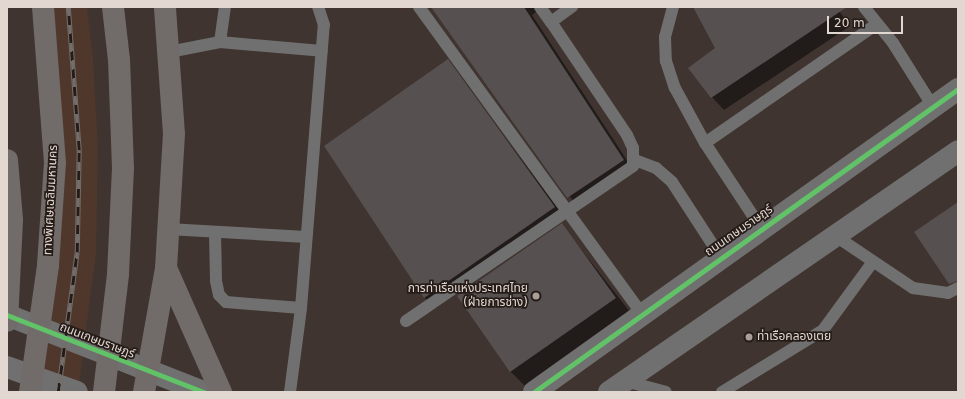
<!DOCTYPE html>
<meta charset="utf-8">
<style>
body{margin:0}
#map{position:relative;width:965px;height:399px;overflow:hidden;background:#3f342f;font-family:"DejaVu Sans","Noto Sans Thai",sans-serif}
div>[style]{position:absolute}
.built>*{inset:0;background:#4f372c}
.shadow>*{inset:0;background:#0007}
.building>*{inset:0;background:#565050}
.service>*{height:12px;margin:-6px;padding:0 6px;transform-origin:6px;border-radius:6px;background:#717070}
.tertiary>*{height:22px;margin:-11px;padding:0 11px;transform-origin:11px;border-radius:11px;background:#717070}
.motorway>*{height:22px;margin:-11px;padding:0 11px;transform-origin:11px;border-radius:11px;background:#716b6a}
.rail>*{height:4.5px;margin-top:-2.25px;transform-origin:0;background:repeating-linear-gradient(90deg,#251c18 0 9px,#726e6b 0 18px);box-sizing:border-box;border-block:1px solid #726e6b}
.motorway-bridge>*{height:22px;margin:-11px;padding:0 11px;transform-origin:11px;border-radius:11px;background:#716b6a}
.cycleway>*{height:5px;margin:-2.5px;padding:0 2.5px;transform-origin:2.5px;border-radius:2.5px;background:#61c268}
.dots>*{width:11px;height:11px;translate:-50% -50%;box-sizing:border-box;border:2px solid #251c18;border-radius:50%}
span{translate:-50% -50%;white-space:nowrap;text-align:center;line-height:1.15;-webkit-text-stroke:3.5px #251c18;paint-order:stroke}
.street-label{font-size:12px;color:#e3d7d1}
.poi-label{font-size:12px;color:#e3d7d1}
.right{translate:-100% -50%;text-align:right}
.left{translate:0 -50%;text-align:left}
.frame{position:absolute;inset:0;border:8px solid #e3d7d1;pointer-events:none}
.scale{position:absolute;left:827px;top:16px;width:76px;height:18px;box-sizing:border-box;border:2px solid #e3d7d1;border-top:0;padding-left:5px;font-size:12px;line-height:14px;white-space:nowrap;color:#e3d7d1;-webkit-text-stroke:3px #251c18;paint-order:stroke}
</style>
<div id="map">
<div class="built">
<i style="clip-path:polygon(49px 7px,87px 7px,93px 58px,98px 150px,96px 253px,78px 392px,39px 392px)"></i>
</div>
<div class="shadow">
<i style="clip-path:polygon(432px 7px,543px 7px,532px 15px,634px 171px,579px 209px)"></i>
<i style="clip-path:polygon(694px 7px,836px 7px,850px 26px,724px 110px,712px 97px,717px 48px)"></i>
<i style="clip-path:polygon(448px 61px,565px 218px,436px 308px,425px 298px,325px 146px)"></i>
<i style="clip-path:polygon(562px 225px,630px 312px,525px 386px,511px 372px,458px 296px)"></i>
</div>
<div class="building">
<i style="clip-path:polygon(431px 7px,524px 7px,624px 160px,567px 198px)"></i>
<i style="clip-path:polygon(693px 7px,847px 7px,711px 98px,688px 68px,715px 48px)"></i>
<i style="clip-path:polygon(448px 59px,555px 207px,424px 298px,324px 146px)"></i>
<i style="clip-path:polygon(958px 202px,958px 281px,949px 284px,914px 232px)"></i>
<i style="clip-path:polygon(562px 223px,616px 298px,510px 372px,457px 296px)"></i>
</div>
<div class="service">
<i style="left:419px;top:7px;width:378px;rotate:54deg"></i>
<i style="left:540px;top:7px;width:19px;rotate:54deg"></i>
<i style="left:673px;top:7px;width:31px;rotate:105deg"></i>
<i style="left:665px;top:37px;width:24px;rotate:88deg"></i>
<i style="left:666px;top:61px;width:28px;rotate:72deg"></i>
<i style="left:675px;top:88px;width:63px;rotate:61.4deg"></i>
<i style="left:705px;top:143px;width:102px;rotate:56.6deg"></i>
<i style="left:864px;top:7px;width:46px;rotate:51.1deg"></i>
<i style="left:893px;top:43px;width:77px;rotate:57.8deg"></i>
<i style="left:220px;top:42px;width:35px;rotate:-82deg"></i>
<i style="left:169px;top:52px;width:52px;rotate:-11.1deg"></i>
<i style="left:220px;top:42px;width:102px;rotate:5deg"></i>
<i style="left:705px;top:143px;width:209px;rotate:-34.7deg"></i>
<i style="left:635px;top:160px;width:22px;rotate:21deg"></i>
<i style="left:656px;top:168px;width:21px;rotate:41deg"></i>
<i style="left:672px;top:182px;width:88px;rotate:57deg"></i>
<i style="left:168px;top:229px;width:138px;rotate:3.3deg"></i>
<i style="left:215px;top:232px;width:49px;rotate:88.8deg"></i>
<i style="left:216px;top:281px;width:14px;rotate:78deg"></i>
<i style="left:219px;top:295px;width:10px;rotate:45deg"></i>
<i style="left:226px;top:302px;width:75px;rotate:4.6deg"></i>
<i style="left:837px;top:237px;width:92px;rotate:33.9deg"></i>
<i style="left:913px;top:288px;width:35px;rotate:8deg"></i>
<i style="left:948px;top:293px;width:11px;rotate:-27deg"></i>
<i style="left:406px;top:321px;width:275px;rotate:-34.3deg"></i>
<i style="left:633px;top:166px;width:18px;rotate:-90deg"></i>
<i style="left:633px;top:148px;width:14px;rotate:-115deg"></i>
<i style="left:627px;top:135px;width:136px;rotate:-123.9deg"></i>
<i style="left:551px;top:22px;width:26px;rotate:-36deg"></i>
<i style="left:625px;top:381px;width:42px;rotate:15deg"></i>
<i style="left:290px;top:392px;width:85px;rotate:-82.5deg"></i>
<i style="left:301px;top:308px;width:284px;rotate:-85.4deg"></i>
<i style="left:324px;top:25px;width:19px;rotate:-108deg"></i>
<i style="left:722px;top:392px;width:119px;rotate:-31.5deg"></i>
<i style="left:823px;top:330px;width:83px;rotate:-53.8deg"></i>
</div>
<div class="tertiary">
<i style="left:7px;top:315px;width:211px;rotate:21.4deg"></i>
<i style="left:7px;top:367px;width:74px;rotate:19.7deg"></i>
<i style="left:534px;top:392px;width:521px;rotate:-35.55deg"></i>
<i style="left:609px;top:392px;width:424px;rotate:-34.6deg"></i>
</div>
<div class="motorway">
<i style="left:7px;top:160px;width:60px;rotate:85.2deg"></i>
<i style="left:12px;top:220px;width:101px;rotate:92.8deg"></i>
<i style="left:166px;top:268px;width:136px;rotate:66.1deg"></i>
<i style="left:144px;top:392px;width:126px;rotate:-79.9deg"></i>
<i style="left:166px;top:268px;width:134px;rotate:-86.6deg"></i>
<i style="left:174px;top:134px;width:127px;rotate:-94.1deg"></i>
</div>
<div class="rail">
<i style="left:58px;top:392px;width:141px;rotate:-82.3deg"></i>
<i style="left:77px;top:252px;width:102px;rotate:-88.9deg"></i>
<i style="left:79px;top:150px;width:143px;rotate:-94.4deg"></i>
</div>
<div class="motorway-bridge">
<i style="left:30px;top:392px;width:128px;rotate:-81.9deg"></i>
<i style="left:48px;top:265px;width:102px;rotate:-86.1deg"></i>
<i style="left:55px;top:163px;width:156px;rotate:-94.4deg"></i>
<i style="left:104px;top:392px;width:119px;rotate:-83.2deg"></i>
<i style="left:118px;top:274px;width:106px;rotate:-87.3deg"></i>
<i style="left:123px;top:168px;width:108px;rotate:-92.1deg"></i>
<i style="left:119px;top:60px;width:53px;rotate:-96.5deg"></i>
</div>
<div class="cycleway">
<i style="left:7px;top:315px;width:211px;rotate:21.4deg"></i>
<i style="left:534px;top:392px;width:521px;rotate:-35.55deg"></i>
</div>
<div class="dots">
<i style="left:536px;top:296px;background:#aa9e98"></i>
<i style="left:749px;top:337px;background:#aa9e98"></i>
</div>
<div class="street-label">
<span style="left:51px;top:200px;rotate:-87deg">ทางพิเศษเฉลิมมหานคร</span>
<span style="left:739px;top:231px;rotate:-35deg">ถนนเกษมราษฎร์</span>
<span style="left:97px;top:341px;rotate:21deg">ถนนเกษมราษฎร์</span>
</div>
<div class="poi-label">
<span class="right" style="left:528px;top:296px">การท่าเรือแห่งประเทศไทย<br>(ฝ่ายการช่าง)</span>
<span class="left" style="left:757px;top:337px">ท่าเรือคลองเตย</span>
</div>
<div class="frame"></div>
<div class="scale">20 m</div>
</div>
